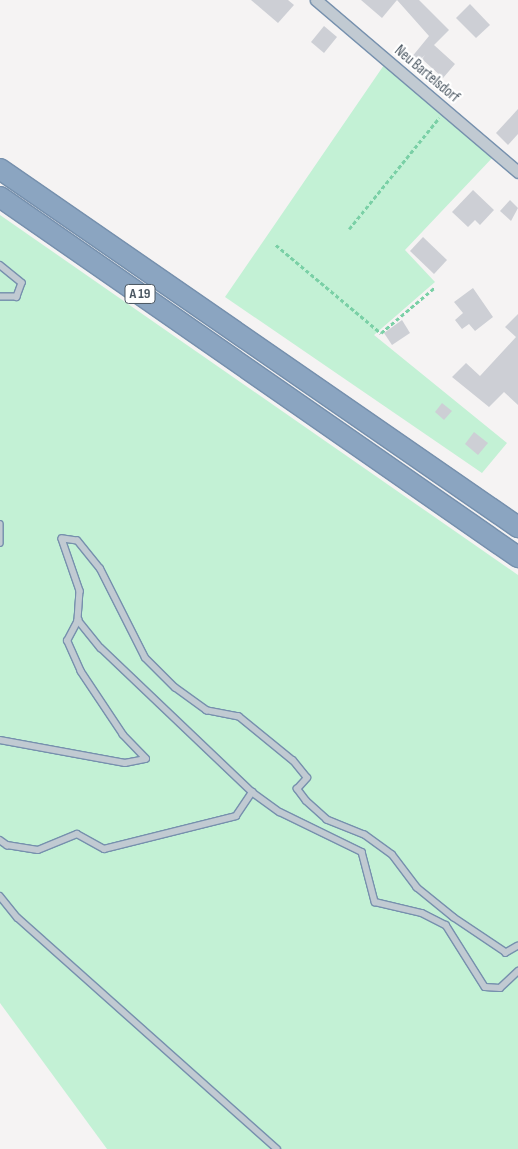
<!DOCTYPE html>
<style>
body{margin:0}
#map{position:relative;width:518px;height:1149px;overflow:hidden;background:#f5f3f3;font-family:"Sofia Sans Condensed",sans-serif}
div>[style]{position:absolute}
.green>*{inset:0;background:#c3f1d5}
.building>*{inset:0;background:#cdcfd5}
.path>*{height:2.5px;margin-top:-1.25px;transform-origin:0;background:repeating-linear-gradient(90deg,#7ad0a6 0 4px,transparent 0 6.5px)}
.roads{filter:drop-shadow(1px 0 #7690ad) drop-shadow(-1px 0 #7690ad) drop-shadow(0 1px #7690ad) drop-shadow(0 -1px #7690ad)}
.service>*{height:5.5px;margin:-2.75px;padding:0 2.75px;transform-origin:2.75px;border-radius:2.75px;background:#c1cad2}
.minor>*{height:11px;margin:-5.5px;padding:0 5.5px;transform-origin:5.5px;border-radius:5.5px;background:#c1cad2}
.motorway>*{height:20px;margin:-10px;padding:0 10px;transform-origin:10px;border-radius:10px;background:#8ba5c1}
span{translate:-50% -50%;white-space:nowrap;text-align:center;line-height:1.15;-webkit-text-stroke:4.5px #fff;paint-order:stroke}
.shield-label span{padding:1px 4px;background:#fff;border:1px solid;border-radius:4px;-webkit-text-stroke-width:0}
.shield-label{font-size:14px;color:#4a5661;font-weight:700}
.street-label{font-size:15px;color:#4a5661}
</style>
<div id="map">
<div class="green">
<i style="clip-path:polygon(384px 65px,494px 156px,405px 250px,435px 282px,374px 335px,507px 443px,482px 473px,225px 297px)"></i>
<i style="clip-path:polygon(0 215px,518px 575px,518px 1149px,107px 1149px,0 1003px)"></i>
</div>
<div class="building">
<i style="clip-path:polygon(251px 0,288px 0,294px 5px,278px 23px)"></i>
<i style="clip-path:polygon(361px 0,397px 0,382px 18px)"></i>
<i style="clip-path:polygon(397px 0,419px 0,449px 30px,434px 45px,455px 64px,443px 78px,422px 59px,425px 55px,417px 63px,411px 58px,429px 36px)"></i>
<i style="clip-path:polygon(470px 4px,490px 25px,476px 38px,456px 18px)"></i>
<i style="clip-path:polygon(324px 26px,337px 37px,324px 53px,311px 42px)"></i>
<i style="clip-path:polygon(518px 109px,518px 134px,508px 145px,496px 133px)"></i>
<i style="clip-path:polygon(473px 190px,494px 210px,480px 225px,475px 220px,468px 227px,452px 212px)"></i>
<i style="clip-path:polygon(510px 200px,518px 208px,511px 221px,500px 211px)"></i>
<i style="clip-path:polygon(423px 237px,447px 260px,434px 274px,410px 251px)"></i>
<i style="clip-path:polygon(473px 288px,493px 317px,475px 331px,469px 324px,462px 329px,455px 320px,463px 313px,454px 302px)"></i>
<i style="clip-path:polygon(518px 314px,518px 405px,504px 392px,489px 407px,452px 377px,466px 363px,480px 376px,516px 337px,505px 327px)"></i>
<i style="clip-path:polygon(402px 320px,410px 333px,392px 345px,384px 333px)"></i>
<i style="clip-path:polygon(442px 403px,452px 411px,444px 420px,435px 412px)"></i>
<i style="clip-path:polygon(474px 432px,488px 443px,478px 455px,465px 444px)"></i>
</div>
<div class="path">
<i style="left:349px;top:229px;width:143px;rotate:-51deg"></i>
<i style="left:276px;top:245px;width:137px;rotate:40deg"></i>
<i style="left:381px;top:333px;width:70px;rotate:-40.3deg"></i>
</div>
<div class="roads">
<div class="service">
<i style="left:0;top:265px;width:28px;rotate:39deg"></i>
<i style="left:22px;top:283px;width:15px;rotate:110deg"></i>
<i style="left:17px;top:297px;width:17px;rotate:180deg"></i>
<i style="left:0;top:524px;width:19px;rotate:90deg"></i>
<i style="left:0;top:740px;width:127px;rotate:10.4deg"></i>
<i style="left:125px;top:763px;width:21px;rotate:-11deg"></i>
<i style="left:146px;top:759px;width:33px;rotate:-134deg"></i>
<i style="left:123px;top:735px;width:76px;rotate:-123.7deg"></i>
<i style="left:81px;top:672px;width:34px;rotate:-114deg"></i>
<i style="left:67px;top:641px;width:24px;rotate:-62deg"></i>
<i style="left:0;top:840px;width:9px;rotate:36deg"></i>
<i style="left:7px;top:845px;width:31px;rotate:9deg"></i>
<i style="left:38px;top:850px;width:42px;rotate:-22.3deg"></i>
<i style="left:77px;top:834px;width:31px;rotate:29deg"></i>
<i style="left:104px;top:849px;width:136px;rotate:-14deg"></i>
<i style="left:236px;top:816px;width:29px;rotate:-56deg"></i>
<i style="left:0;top:896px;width:28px;rotate:51deg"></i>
<i style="left:18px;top:918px;width:347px;rotate:41.7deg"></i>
<i style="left:518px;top:946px;width:14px;rotate:150deg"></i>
<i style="left:506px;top:953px;width:63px;rotate:-146.1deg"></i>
<i style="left:454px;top:918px;width:48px;rotate:-141deg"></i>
<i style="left:417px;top:888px;width:41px;rotate:-127.1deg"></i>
<i style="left:392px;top:855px;width:34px;rotate:-144deg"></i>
<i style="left:364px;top:835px;width:40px;rotate:-158deg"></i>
<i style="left:327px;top:820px;width:28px;rotate:-138deg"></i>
<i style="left:306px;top:801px;width:15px;rotate:-127deg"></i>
<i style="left:297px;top:789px;width:15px;rotate:-48deg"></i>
<i style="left:307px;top:778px;width:22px;rotate:-129deg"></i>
<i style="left:293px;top:761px;width:70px;rotate:-140.8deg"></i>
<i style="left:239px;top:717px;width:33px;rotate:-169deg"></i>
<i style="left:207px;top:711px;width:39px;rotate:-144deg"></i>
<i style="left:175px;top:688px;width:42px;rotate:-135deg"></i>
<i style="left:145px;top:658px;width:100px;rotate:-116.8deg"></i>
<i style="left:100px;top:569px;width:36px;rotate:-129deg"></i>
<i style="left:77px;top:541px;width:15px;rotate:-172deg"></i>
<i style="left:62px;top:539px;width:55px;rotate:70.9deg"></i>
<i style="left:80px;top:591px;width:29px;rotate:94deg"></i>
<i style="left:78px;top:620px;width:36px;rotate:51deg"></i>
<i style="left:101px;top:648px;width:209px;rotate:43.6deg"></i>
<i style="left:252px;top:792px;width:34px;rotate:36deg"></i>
<i style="left:280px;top:812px;width:91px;rotate:26deg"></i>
<i style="left:362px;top:852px;width:52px;rotate:75.4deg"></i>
<i style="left:375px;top:902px;width:48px;rotate:13.2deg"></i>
<i style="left:422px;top:913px;width:27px;rotate:27deg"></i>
<i style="left:446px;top:925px;width:73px;rotate:57.8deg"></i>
<i style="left:485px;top:987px;width:15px;rotate:4deg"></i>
<i style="left:500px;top:988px;width:25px;rotate:-43deg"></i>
</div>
<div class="minor">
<i style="left:316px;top:0;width:265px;rotate:40.4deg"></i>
</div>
<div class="motorway">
<i style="left:0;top:169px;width:630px;rotate:34.65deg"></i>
<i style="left:0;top:197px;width:631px;rotate:34.8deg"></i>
</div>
</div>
<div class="shield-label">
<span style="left:140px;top:294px">A 19</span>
</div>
<div class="street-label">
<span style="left:427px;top:74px;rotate:40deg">Neu Bartelsdorf</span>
</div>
</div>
